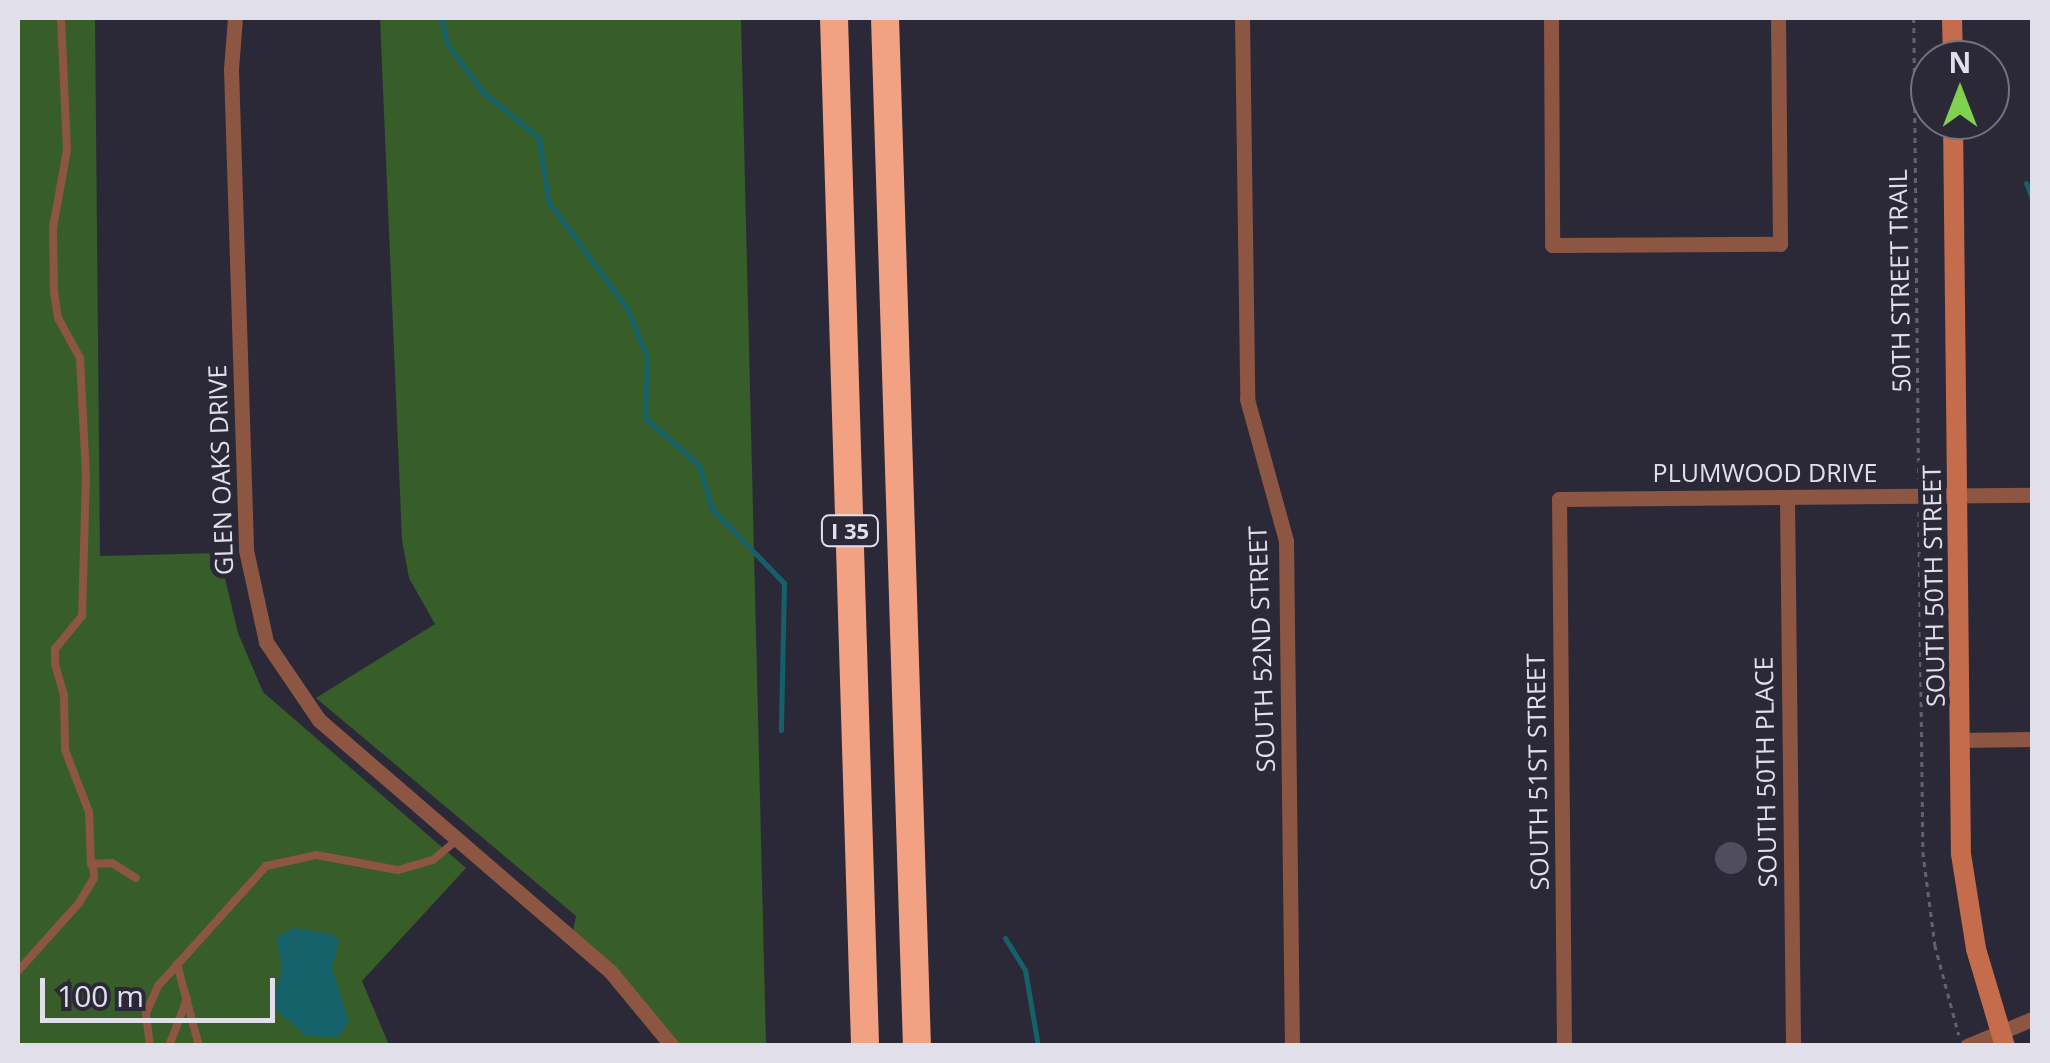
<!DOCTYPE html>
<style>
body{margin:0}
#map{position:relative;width:2050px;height:1063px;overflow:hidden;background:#2b2938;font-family:"Open Sans",sans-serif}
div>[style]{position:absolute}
.green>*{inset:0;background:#375d28}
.water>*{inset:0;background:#15616a}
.stream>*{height:5px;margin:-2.5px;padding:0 2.5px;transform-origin:2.5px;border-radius:2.5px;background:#15616a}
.building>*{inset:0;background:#504d5f}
.round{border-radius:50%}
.path>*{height:2.5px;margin-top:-1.25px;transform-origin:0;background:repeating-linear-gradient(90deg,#63616e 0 5px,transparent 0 10px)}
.service>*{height:8px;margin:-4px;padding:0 4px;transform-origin:4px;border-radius:4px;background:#8d5642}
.minor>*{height:15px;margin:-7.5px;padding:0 7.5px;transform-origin:7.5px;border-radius:7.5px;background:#8d5642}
.secondary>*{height:20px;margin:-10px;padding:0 10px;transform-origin:10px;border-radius:10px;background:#c46c4b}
.motorway>*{height:28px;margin:-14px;padding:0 14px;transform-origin:14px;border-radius:14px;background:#f3a183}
span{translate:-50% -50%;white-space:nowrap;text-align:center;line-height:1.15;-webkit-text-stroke:10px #2b2938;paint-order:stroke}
.shield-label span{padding:2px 8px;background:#2b2938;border:2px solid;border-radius:8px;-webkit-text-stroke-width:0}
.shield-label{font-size:22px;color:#e1dfea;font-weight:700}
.street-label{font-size:25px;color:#e1dfea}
.frame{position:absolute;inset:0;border:20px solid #e1dfea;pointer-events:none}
.north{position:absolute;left:1910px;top:40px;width:100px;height:100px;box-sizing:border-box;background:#2b2938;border:2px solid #74727f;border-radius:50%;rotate:0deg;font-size:28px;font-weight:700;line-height:40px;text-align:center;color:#e1dfea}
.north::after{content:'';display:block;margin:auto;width:35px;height:45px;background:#81d050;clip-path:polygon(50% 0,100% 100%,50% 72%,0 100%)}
.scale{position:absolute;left:40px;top:978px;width:235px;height:45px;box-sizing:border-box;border:5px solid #e1dfea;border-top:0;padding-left:12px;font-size:30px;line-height:35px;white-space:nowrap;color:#e1dfea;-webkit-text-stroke:8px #2b2938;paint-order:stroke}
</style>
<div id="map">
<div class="green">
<i style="clip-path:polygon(18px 18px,95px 18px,100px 556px,219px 553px,238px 633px,263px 692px,466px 868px,362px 981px,389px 1045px,18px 1045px)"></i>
<i style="clip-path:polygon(380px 18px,741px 18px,766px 1045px,672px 1045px,572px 936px,576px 916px,316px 698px,435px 624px,409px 578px,402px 540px)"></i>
</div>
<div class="water">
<i style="clip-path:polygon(293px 928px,332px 934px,339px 941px,332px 969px,349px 1021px,339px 1037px,306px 1036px,272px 1006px,282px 969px,276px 938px)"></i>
</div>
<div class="stream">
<i style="left:441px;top:18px;width:26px;rotate:77deg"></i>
<i style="left:447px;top:43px;width:59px;rotate:53.9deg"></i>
<i style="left:482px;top:91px;width:74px;rotate:39.5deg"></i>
<i style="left:539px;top:138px;width:64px;rotate:81.9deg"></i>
<i style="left:548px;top:201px;width:133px;rotate:53.6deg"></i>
<i style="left:627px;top:308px;width:53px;rotate:67.8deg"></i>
<i style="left:647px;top:357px;width:61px;rotate:91.9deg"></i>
<i style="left:645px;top:418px;width:72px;rotate:41deg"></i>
<i style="left:699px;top:465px;width:46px;rotate:73.5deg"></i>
<i style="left:712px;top:509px;width:103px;rotate:45.8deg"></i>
<i style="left:784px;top:583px;width:147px;rotate:91.2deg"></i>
<i style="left:2026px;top:183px;width:16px;rotate:68deg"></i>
<i style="left:1005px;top:938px;width:38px;rotate:58deg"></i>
<i style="left:1025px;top:970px;width:77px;rotate:80.3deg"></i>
</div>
<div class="building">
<i class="round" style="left:1715px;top:842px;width:32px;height:32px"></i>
</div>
<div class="path">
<i style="left:1914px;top:18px;width:461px;rotate:89.4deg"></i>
<i style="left:1919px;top:512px;width:340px;rotate:89.3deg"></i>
<i style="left:1923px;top:852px;width:94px;rotate:82.6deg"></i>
<i style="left:1935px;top:945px;width:93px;rotate:75.1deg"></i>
</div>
<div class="service">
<i style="left:61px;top:18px;width:132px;rotate:87.4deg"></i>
<i style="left:67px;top:150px;width:79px;rotate:100.2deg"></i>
<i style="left:53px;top:228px;width:64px;rotate:89.1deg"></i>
<i style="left:54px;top:292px;width:26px;rotate:81deg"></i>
<i style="left:58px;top:318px;width:46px;rotate:61.2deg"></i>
<i style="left:80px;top:358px;width:117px;rotate:87.1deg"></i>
<i style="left:86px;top:475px;width:141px;rotate:91.6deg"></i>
<i style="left:82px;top:616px;width:43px;rotate:129.3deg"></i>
<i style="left:55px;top:649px;width:15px;rotate:90deg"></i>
<i style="left:55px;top:664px;width:33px;rotate:74deg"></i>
<i style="left:64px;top:696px;width:54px;rotate:88.9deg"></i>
<i style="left:65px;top:750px;width:66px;rotate:68.8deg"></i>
<i style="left:89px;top:812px;width:52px;rotate:87.8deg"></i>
<i style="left:91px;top:864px;width:21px;rotate:-3deg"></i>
<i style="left:112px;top:863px;width:28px;rotate:32deg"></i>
<i style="left:177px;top:964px;width:85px;rotate:75deg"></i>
<i style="left:18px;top:971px;width:91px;rotate:-48.1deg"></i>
<i style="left:79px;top:903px;width:29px;rotate:-59deg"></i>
<i style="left:94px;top:878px;width:15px;rotate:-94deg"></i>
<i style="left:150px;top:1046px;width:33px;rotate:-97deg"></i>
<i style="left:146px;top:1013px;width:30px;rotate:-66deg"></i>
<i style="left:158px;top:986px;width:161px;rotate:-48deg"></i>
<i style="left:266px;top:866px;width:51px;rotate:-12.4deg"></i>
<i style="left:316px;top:855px;width:83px;rotate:10.4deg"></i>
<i style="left:398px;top:870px;width:36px;rotate:-16deg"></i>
<i style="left:433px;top:860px;width:33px;rotate:-40deg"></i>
<i style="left:169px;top:1046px;width:50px;rotate:-69deg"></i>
</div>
<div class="minor">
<i style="left:235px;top:18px;width:51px;rotate:94.5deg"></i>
<i style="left:231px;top:69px;width:481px;rotate:88.2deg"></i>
<i style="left:246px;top:550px;width:94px;rotate:77.7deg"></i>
<i style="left:266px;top:642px;width:94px;rotate:55.8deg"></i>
<i style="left:319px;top:720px;width:384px;rotate:40.8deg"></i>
<i style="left:610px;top:971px;width:97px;rotate:50.4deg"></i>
<i style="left:1242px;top:18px;width:381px;rotate:89.2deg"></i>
<i style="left:1247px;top:399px;width:147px;rotate:74.6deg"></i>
<i style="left:1286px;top:541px;width:505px;rotate:89.32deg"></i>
<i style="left:1551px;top:18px;width:227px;rotate:89.7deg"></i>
<i style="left:1552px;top:245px;width:228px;rotate:-0.3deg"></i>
<i style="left:1780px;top:244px;width:226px;rotate:-90.5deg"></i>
<i style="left:1787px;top:497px;width:549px;rotate:89.37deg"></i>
<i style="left:1959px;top:740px;width:73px;rotate:-0.8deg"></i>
<i style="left:1564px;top:1046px;width:547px;rotate:-90.52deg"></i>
<i style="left:1559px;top:499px;width:473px;rotate:-0.5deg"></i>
<i style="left:1967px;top:1046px;width:70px;rotate:-22.6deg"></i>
</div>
<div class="secondary">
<i style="left:1952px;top:18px;width:42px;rotate:88.6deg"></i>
<i style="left:1953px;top:120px;width:734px;rotate:89.38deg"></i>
<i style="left:1961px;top:854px;width:96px;rotate:81deg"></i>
<i style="left:1976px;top:949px;width:101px;rotate:73.4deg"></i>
</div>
<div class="motorway">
<i style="left:834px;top:18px;width:1028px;rotate:88.27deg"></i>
<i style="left:885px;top:18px;width:1028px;rotate:88.22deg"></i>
</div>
<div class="shield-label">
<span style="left:850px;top:531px">I 35</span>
</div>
<div class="street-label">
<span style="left:1899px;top:281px;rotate:-91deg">50TH STREET TRAIL</span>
<span style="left:220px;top:470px;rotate:-92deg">GLEN OAKS DRIVE</span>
<span style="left:1765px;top:472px">PLUMWOOD DRIVE</span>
<span style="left:1933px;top:586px;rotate:-91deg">SOUTH 50TH STREET</span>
<span style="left:1261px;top:649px;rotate:-92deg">SOUTH 52ND STREET</span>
<span style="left:1537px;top:772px;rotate:-91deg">SOUTH 51ST STREET</span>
<span style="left:1765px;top:772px;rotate:-91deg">SOUTH 50TH PLACE</span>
</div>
<div class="frame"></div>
<div class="north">N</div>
<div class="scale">100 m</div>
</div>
